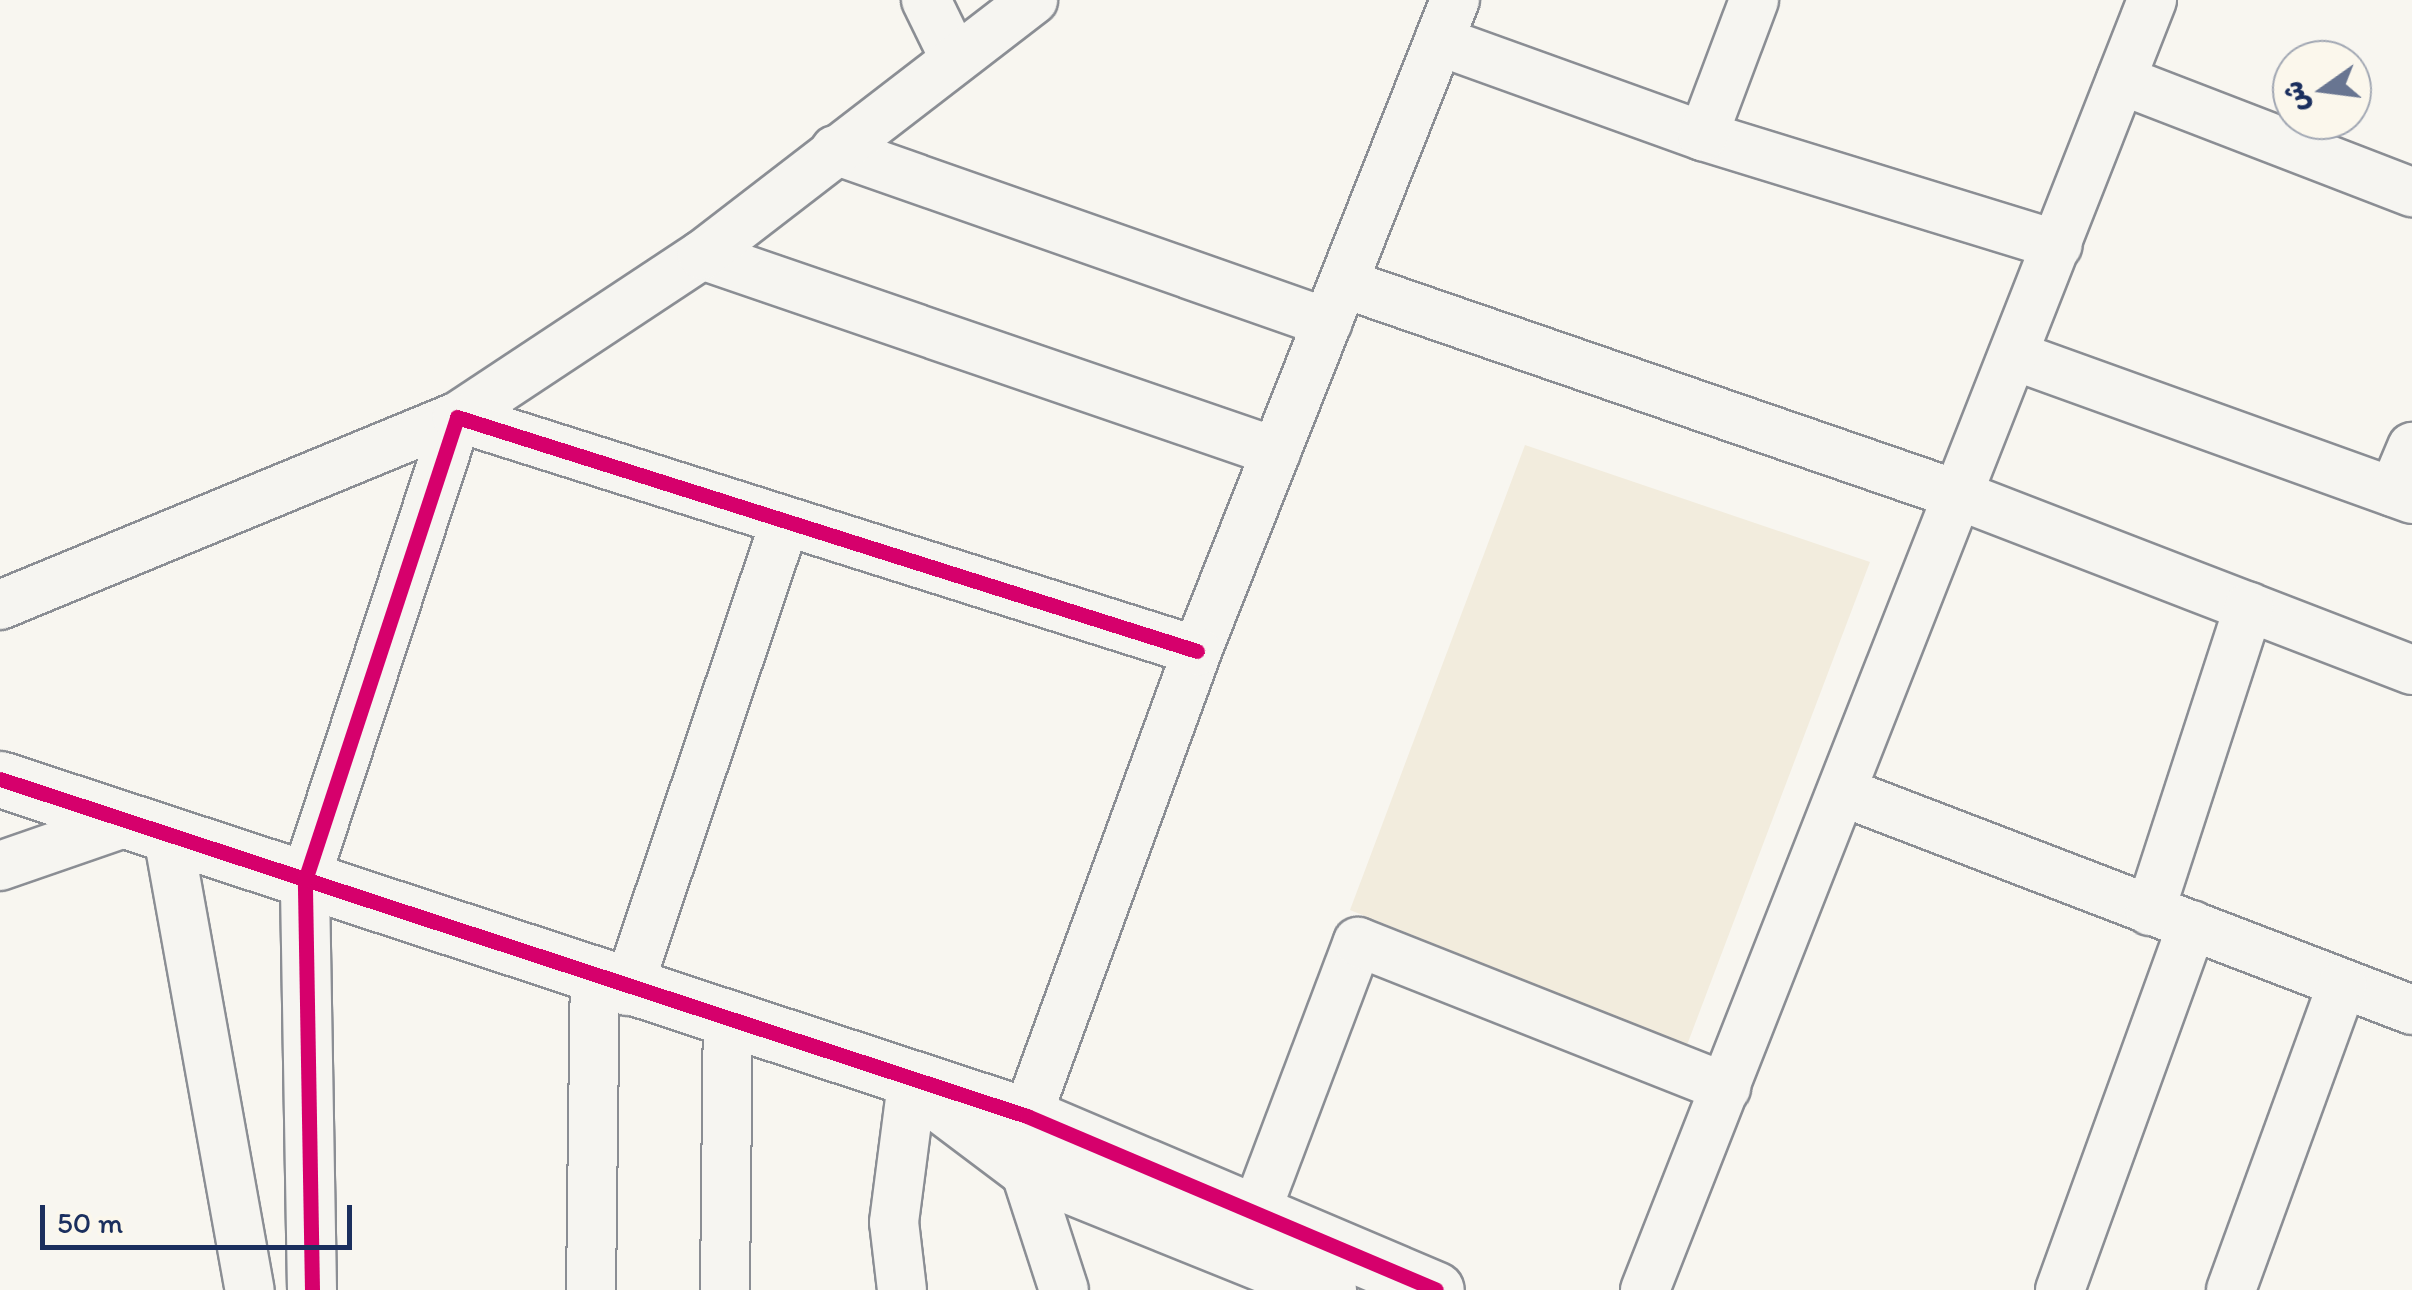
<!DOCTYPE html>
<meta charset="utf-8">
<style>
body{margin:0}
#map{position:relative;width:2412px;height:1290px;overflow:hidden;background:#f8f6f0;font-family:Itim,"Playpen Sans Arabic",sans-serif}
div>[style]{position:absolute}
.built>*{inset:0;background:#f2ecdd}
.roads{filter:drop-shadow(2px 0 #8b8e94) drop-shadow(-2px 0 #8b8e94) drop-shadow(0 2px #8b8e94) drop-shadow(0 -2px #8b8e94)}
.minor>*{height:48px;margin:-24px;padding:0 24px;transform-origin:24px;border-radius:24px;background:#f6f5f1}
.tertiary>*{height:55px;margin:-27.5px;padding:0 27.5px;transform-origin:27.5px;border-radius:27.5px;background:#f6f5f1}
.cycleway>*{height:15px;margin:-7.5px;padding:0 7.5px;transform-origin:7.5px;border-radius:7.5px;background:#d6006c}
span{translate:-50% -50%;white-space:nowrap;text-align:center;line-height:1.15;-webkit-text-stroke:8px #fbf7ec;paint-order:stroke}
.north{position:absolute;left:2272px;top:40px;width:100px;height:100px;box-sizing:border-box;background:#fbf7ec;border:2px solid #a1a7b3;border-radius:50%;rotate:256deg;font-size:28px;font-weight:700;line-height:40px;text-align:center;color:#1b2f5e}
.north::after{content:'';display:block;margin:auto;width:35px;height:45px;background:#687591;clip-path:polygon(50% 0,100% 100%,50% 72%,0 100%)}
.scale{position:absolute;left:40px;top:1205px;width:312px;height:45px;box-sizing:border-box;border:5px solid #1b2f5e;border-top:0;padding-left:12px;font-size:30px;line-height:35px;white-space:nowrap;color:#1b2f5e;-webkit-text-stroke:8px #fbf7ec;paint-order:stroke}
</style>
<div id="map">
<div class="built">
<i style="clip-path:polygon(1525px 445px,1870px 562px,1687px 1045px,1350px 910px)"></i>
</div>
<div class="roads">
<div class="minor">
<i style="left:926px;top:0;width:61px;rotate:63.9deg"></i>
<i style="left:1439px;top:41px;width:281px;rotate:19.8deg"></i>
<i style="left:1703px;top:136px;width:371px;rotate:17.1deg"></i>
<i style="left:2121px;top:80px;width:312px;rotate:21.1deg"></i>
<i style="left:1703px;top:136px;width:145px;rotate:-69.4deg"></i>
<i style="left:835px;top:150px;width:522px;rotate:19.34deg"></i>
<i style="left:702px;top:255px;width:607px;rotate:18.94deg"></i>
<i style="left:1343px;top:283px;width:654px;rotate:19.02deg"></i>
<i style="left:1961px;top:496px;width:483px;rotate:21.1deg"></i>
<i style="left:2015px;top:356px;width:422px;rotate:19.8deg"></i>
<i style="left:2393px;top:492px;width:49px;rotate:-67.1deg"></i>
<i style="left:0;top:605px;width:494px;rotate:-22.4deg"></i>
<i style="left:457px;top:417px;width:294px;rotate:-33.5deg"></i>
<i style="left:702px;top:255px;width:418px;rotate:-37.6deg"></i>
<i style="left:1843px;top:792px;width:609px;rotate:20.96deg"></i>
<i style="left:168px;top:836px;width:461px;rotate:79.8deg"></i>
<i style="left:0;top:866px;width:134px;rotate:-19.1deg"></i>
<i style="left:2150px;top:911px;width:320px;rotate:-72deg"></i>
<i style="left:627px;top:991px;width:496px;rotate:-71.4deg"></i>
<i style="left:1027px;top:1116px;width:495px;rotate:-69.9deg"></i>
<i style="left:1197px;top:651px;width:700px;rotate:-68.38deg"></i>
<i style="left:1024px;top:1167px;width:129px;rotate:72deg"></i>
<i style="left:1243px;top:1246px;width:325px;rotate:-69.3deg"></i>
<i style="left:1358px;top:942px;width:396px;rotate:21.6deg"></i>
<i style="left:312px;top:1290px;width:410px;rotate:-91deg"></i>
<i style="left:305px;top:880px;width:487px;rotate:-71.8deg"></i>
<i style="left:457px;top:417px;width:776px;rotate:17.55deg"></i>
<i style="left:591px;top:1290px;width:310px;rotate:-89.3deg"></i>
<i style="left:725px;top:1290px;width:266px;rotate:-89.4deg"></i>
<i style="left:902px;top:1290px;width:68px;rotate:-96.7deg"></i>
<i style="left:894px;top:1222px;width:139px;rotate:-82.6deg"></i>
<i style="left:1645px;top:1290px;width:1386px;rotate:-68.54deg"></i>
<i style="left:2060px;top:1290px;width:388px;rotate:-70.1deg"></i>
<i style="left:2231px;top:1290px;width:325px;rotate:-70deg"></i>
</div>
<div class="tertiary">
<i style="left:0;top:779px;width:1081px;rotate:18.17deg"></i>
<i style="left:1027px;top:1116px;width:444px;rotate:23deg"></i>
<i style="left:939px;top:1103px;width:106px;rotate:37deg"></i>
<i style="left:1024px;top:1167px;width:328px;rotate:22deg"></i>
</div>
</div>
<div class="cycleway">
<i style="left:0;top:779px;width:1081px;rotate:18.17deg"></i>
<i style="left:1027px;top:1116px;width:444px;rotate:23deg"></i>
<i style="left:312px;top:1290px;width:410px;rotate:-91deg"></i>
<i style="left:305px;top:880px;width:487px;rotate:-71.8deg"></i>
<i style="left:457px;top:417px;width:776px;rotate:17.55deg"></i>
</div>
<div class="north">ش</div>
<div class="scale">50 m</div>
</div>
